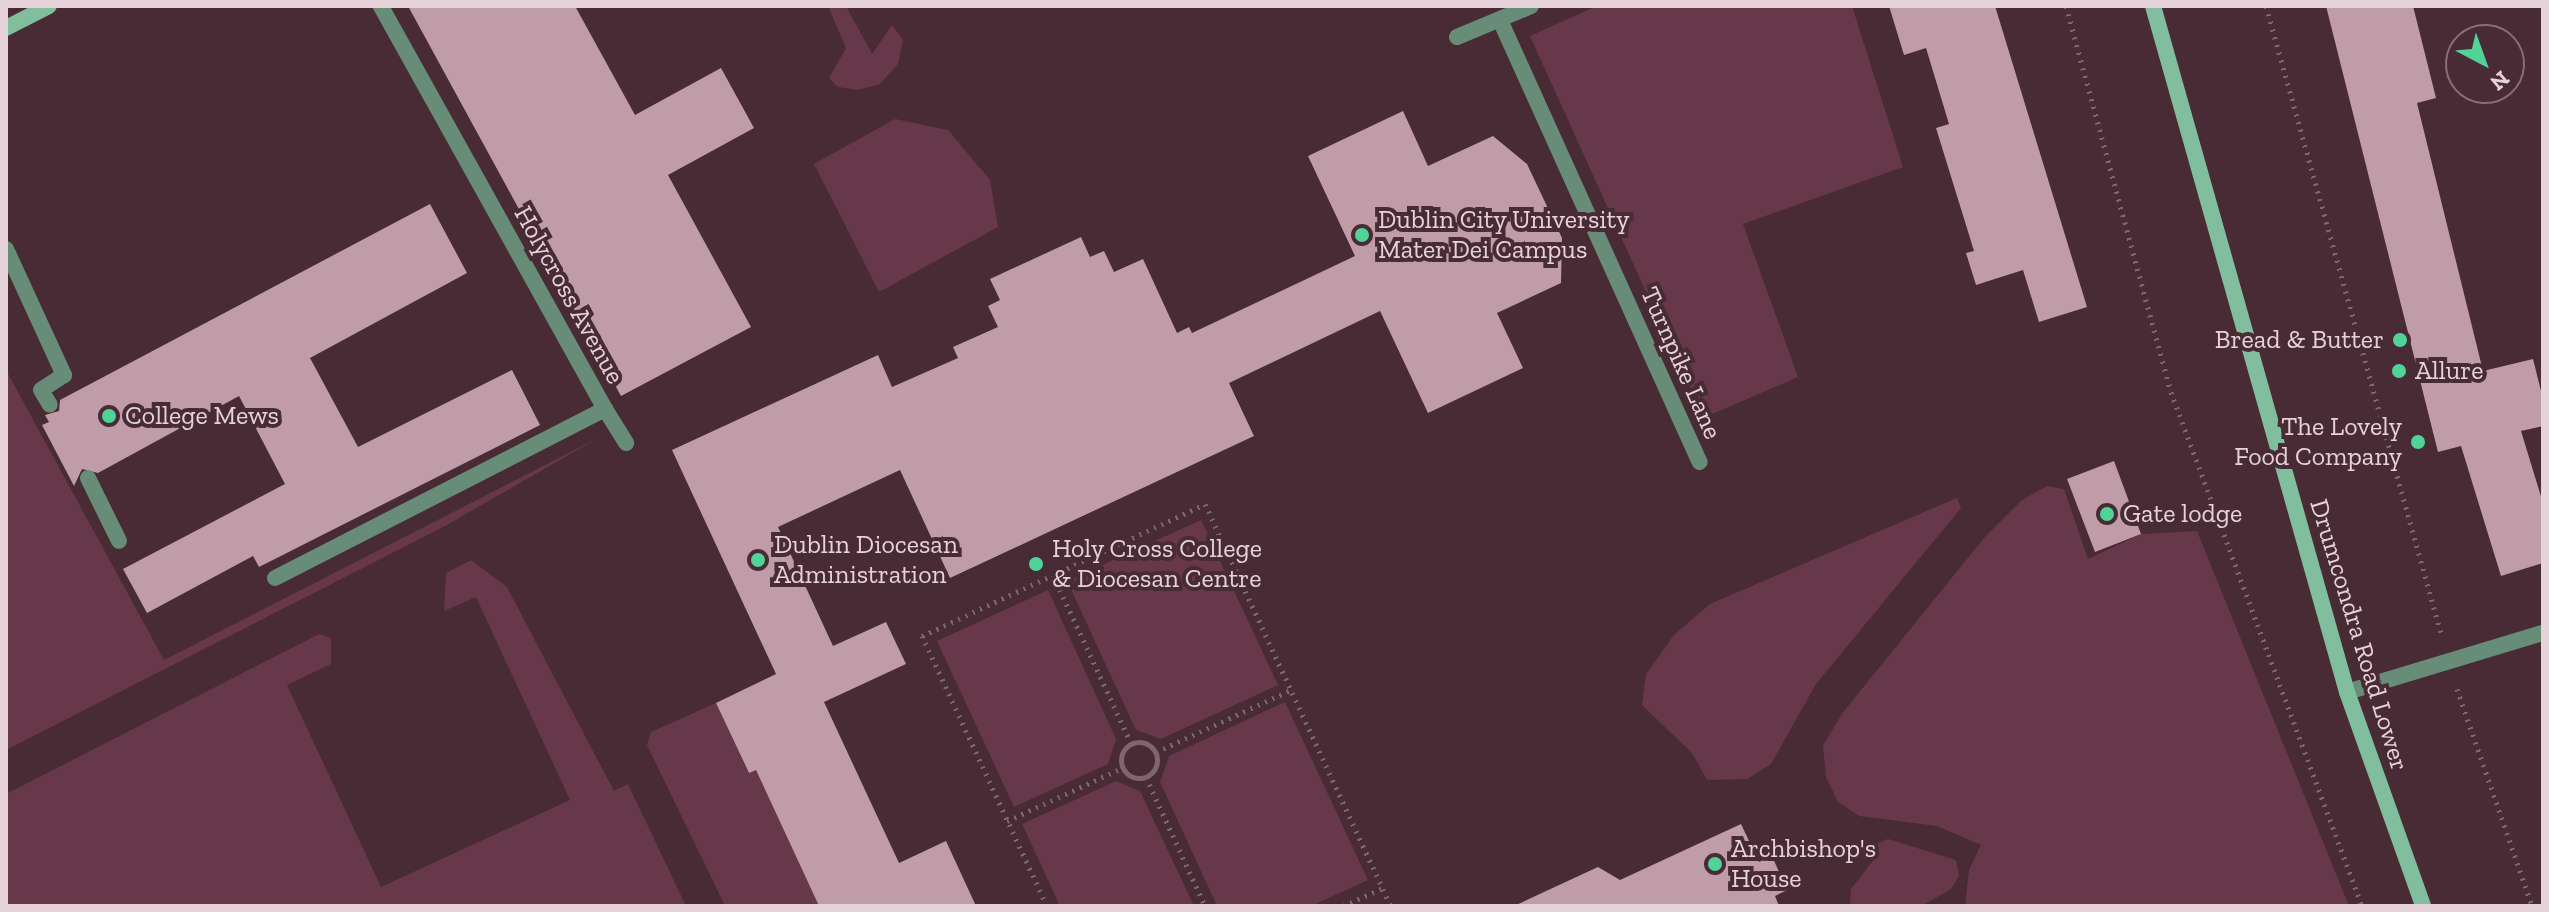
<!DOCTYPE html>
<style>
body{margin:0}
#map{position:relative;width:2549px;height:912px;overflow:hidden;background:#482b35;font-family:"Zilla Slab",serif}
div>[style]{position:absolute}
.green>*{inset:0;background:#673849}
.building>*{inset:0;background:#bf9ca7}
.path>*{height:5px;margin-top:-2.5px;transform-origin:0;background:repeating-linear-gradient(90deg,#7f666e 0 2px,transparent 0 8px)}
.path>.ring{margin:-2.5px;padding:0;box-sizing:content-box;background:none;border:5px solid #7f666e;border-radius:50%}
.service>*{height:16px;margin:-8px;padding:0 8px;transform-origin:8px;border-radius:8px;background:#678d78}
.minor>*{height:16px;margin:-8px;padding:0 8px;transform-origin:8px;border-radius:8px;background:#678d78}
.secondary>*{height:16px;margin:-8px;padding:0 8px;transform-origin:8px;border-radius:8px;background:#81be9d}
.dots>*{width:22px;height:22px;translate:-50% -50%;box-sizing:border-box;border:4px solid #482b35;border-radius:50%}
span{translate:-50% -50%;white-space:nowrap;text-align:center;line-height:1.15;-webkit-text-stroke:8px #482b35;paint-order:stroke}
.poi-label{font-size:26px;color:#e6d3d9}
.left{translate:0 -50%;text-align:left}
.right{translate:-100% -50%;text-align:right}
.street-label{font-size:26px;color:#e6d3d9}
.frame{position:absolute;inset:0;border:8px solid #e6d3d9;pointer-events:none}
.north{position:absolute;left:2445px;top:24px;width:80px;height:80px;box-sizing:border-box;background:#482b35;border:2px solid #876e77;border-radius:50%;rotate:139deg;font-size:22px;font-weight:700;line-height:32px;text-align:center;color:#e6d3d9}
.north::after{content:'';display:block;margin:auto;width:28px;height:36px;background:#51d397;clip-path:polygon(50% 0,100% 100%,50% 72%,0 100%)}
</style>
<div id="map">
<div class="green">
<i style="clip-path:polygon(828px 6px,846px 6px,872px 54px,892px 25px,903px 40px,898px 64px,880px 84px,858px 90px,838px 87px,829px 78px,846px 48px)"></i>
<i style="clip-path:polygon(1597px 6px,1852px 6px,1903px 167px,1743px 224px,1798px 377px,1703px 418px,1530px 36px)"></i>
<i style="clip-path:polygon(895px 119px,948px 130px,990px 180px,998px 227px,879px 292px,814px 164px)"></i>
<i style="clip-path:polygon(6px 370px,164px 660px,600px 437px,445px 526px,6px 750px)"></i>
<i style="clip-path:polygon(2047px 486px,2064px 489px,2088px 559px,2141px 534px,2197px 531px,2349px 906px,1965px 906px,1969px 870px,1981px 845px,1937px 826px,1859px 816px,1838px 802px,1826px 777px,1823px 745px,1844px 711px,1984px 538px,2022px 500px)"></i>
<i style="clip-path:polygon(1957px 498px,1961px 508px,1816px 684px,1771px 764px,1747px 779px,1707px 780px,1692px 753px,1642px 705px,1646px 674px,1674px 635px,1710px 604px)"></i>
<i style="clip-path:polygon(1201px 520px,1278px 685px,1161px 739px,1136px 730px,1067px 581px)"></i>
<i style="clip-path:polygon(471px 560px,507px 587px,614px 791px,628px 784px,686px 906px,6px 906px,6px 794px,319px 634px,331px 638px,331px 664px,287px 685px,381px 887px,570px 800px,476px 597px,444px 611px,446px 573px)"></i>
<i style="clip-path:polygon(1048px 590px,1116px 739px,1108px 764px,1014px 807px,937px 641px)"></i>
<i style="clip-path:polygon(1285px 702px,1368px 880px,1311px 906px,1217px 906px,1160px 782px,1169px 756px)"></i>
<i style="clip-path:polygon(716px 703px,748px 772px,756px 770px,819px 906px,725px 906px,647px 745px,651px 732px)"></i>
<i style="clip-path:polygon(1116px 781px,1140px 791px,1194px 906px,1060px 906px,1022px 824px)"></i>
<i style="clip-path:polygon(1888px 839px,1956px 860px,1959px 876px,1951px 889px,1921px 906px,1850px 906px,1851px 889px,1875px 858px,1876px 844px)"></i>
</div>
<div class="building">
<i style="clip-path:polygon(408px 6px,575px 6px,635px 115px,721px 68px,754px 128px,668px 175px,751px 327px,621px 396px)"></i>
<i style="clip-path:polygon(1889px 6px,1995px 6px,2087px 307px,2039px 322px,2023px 270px,1976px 285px,1966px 253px,1974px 251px,1936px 128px,1949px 124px,1926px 48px,1904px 55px)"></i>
<i style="clip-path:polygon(2326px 6px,2413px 6px,2436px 98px,2417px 103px,2483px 371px,2533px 359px,2543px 399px,2543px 426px,2521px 431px,2543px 503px,2543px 563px,2501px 576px,2461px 446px,2438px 452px)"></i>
<i style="clip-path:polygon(1403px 111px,1428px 166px,1493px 136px,1527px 164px,1562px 238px,1561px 283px,1497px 313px,1523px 368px,1428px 413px,1380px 311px,1229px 383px,1254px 436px,950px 578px,900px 470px,778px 527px,833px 646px,886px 622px,906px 664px,824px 702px,899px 863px,946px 841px,976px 906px,819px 906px,756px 770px,749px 773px,716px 703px,776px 674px,672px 450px,878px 355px,892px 387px,958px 358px,953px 347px,998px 327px,988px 306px,1000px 300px,990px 279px,1081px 237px,1090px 257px,1104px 251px,1114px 272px,1143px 259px,1177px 333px,1189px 327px,1192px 333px,1355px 256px,1308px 156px)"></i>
<i style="clip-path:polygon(430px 204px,467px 273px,310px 358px,358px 447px,512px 370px,540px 425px,259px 567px,253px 556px,147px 613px,123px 569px,285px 484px,239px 396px,98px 473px,82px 469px,74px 486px,42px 425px,49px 422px,45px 415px,59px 411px,60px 400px)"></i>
<i style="clip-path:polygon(2114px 461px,2141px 534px,2095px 552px,2067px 479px)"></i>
<i style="clip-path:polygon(1741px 824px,1759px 862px,1772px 856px,1787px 890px,1775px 896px,1779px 906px,1514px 906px,1598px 867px,1620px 880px)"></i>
</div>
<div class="path">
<i style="left:2066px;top:6px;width:400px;rotate:74.8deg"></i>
<i style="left:2171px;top:392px;width:548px;rotate:69.62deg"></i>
<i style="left:2266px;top:6px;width:651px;rotate:74.41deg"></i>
<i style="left:1053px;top:575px;width:185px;rotate:65.1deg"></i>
<i style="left:2457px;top:689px;width:230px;rotate:70.9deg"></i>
<i class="ring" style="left:1121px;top:742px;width:31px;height:31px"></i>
<i style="left:1156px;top:752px;width:149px;rotate:-24.7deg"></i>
<i style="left:1146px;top:777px;width:142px;rotate:65.4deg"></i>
<i style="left:1007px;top:821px;width:127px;rotate:-24.7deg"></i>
<i style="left:1047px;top:906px;width:298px;rotate:-114.8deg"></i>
<i style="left:922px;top:636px;width:312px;rotate:-25deg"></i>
<i style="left:1205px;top:504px;width:443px;rotate:65.2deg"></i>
<i style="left:1343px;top:906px;width:44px;rotate:-24.2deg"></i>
</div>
<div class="service">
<i style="left:1500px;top:20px;width:485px;rotate:65.7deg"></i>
<i style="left:1457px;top:37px;width:80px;rotate:-22.7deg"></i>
<i style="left:6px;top:249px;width:139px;rotate:65.3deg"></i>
<i style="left:64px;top:375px;width:27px;rotate:147deg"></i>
<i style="left:41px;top:390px;width:17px;rotate:59deg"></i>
<i style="left:605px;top:409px;width:40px;rotate:58deg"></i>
<i style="left:88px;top:478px;width:70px;rotate:63.8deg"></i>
</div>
<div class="minor">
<i style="left:275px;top:578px;width:371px;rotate:-27.1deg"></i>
<i style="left:605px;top:409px;width:461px;rotate:-119.1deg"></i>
<i style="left:2347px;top:692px;width:205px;rotate:-16.8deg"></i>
</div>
<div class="secondary">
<i style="left:2153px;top:6px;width:713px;rotate:74.21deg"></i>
<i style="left:2347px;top:692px;width:227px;rotate:70.4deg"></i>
<i style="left:6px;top:28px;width:48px;rotate:-27.1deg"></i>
</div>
<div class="dots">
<i style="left:1362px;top:235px;background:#51d397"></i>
<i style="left:2400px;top:340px;background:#51d397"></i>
<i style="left:2399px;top:371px;background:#51d397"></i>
<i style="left:109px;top:416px;background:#51d397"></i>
<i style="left:2418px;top:442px;background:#51d397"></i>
<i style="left:2107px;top:514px;background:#51d397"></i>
<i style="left:758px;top:560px;background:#51d397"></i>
<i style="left:1036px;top:564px;background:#51d397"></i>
<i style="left:1715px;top:864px;background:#51d397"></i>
</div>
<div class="poi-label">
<span class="left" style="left:1378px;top:235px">Dublin City University<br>Mater Dei Campus</span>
<span class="right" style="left:2384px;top:340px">Bread &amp; Butter</span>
<span class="left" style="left:2415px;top:371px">Allure</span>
<span class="left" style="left:125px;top:416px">College Mews</span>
<span class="right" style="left:2402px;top:442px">The Lovely<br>Food Company</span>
<span class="left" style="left:2123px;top:514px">Gate lodge</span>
<span class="left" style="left:774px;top:560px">Dublin Diocesan<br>Administration</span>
<span class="left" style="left:1052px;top:564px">Holy Cross College<br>&amp; Diocesan Centre</span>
<span class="left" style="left:1731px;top:864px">Archbishop's<br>House</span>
</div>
<div class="street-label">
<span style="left:569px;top:295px;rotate:61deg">Holycross Avenue</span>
<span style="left:1681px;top:363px;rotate:66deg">Turnpike Lane</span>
<span style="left:2359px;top:635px;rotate:73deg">Drumcondra Road Lower</span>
</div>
<div class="frame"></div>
<div class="north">N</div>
</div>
